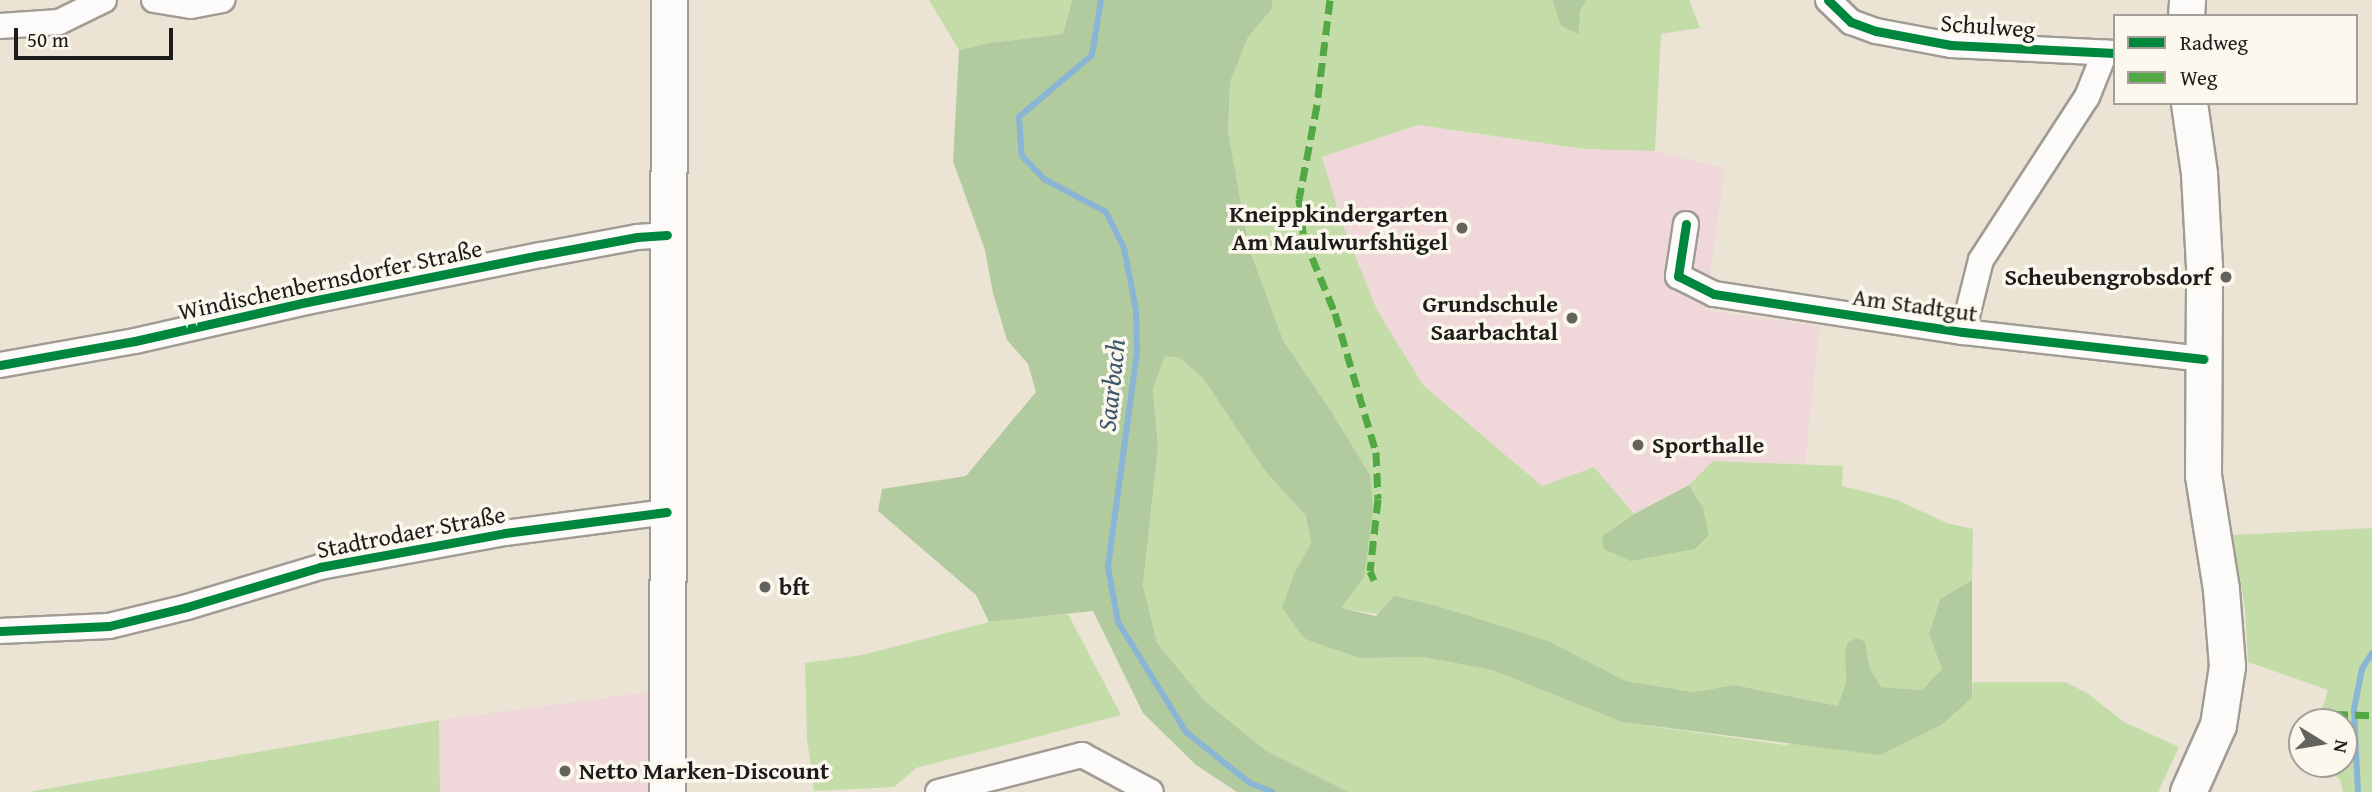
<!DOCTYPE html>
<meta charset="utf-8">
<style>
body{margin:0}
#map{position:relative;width:2372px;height:792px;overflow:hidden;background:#ebe4d5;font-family:"Gentium Book Plus",serif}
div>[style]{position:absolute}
.built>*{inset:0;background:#f0d8da}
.green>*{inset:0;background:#c3dca8}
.forest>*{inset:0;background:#b1cb9f}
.stream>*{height:6px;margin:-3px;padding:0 3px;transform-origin:3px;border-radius:3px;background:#8ab5d4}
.roads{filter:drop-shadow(2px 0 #a09c94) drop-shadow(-2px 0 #a09c94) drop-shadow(0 2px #a09c94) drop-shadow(0 -2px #a09c94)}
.street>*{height:24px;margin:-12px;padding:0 12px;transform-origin:12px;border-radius:12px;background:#fcfbf9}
.secondary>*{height:35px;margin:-17.5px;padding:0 17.5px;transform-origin:17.5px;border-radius:17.5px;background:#fcfbf9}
.quiet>*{height:7px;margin-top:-3.5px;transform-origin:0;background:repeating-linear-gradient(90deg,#52a943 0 14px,transparent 0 21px)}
.cycleway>*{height:9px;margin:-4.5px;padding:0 4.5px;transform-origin:4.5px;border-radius:4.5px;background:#00873e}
.dots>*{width:19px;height:19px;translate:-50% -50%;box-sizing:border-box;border:4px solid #fbf7ec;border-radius:50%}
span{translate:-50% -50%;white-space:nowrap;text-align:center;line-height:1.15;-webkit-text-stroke:7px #fbf7ec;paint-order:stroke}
.street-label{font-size:24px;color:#1c1c1c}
.poi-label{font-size:24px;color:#1c1c1c;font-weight:700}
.right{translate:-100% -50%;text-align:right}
.left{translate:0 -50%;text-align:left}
.water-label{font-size:26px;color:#3b586e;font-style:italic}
.legend{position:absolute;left:2113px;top:14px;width:245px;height:91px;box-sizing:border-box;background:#fbf7ec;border:2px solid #a29f99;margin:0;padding:9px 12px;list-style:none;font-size:21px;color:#1c1c1c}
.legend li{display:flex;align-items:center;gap:14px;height:35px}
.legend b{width:35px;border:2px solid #a29f99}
.north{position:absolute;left:2288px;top:708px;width:70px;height:70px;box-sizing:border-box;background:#fbf7ec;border:2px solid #a29f99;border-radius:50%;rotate:101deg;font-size:19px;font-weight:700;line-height:28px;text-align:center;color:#1c1c1c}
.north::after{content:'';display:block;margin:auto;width:24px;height:32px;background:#64625d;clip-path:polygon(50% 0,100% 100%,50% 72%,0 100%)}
.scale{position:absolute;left:14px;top:28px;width:159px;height:32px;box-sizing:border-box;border:4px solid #1c1c1c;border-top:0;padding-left:9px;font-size:21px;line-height:24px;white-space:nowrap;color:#1c1c1c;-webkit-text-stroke:5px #fbf7ec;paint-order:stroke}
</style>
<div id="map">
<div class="built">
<i style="clip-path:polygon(1418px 125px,1585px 149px,1655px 151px,1725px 168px,1705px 310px,1820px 326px,1805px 464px,1713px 461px,1689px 485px,1634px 514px,1594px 467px,1542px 486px,1423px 385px,1377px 310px,1342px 223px,1322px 157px)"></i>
<i style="clip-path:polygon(649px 692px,649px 792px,440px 792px,439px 720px)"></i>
</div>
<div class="green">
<i style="clip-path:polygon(929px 0,1072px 0,1063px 34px,989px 43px,959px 50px)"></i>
<i style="clip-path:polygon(1273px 0,1552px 0,1561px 26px,1579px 33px,1580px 11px,1587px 0,1689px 0,1700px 28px,1661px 34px,1655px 151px,1585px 149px,1418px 125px,1322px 157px,1342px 223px,1377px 310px,1423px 385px,1542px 486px,1594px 467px,1634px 514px,1602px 536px,1703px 508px,1689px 485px,1713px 461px,1843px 466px,1842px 486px,1897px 500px,1947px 523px,1973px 529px,1972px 580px,1940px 599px,1929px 634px,1942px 669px,1922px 690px,1881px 687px,1870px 669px,1865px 642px,1845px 652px,1846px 682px,1839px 706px,1735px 685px,1693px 692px,1626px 681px,1548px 641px,1340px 608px,1370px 475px,1333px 414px,1283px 340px,1249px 248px,1228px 131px,1230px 82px,1248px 37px,1271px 10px)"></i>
<i style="clip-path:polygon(1165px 356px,1180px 358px,1203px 378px,1265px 471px,1306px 516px,1311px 543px,1295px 572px,1360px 658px,1423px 657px,1492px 670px,1622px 722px,1785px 745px,1972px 698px,1973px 682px,2065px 682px,2087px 693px,2124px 722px,2179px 747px,2158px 792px,1349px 792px,1265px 750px,1205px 701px,1157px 643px,1143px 587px,1158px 447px,1153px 389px)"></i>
<i style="clip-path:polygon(2372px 528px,2372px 792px,2343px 792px,2340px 779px,2313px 764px,2344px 764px,2344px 722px,2318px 722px,2328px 690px,2248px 662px,2245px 609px,2233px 535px)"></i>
<i style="clip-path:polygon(1068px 614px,1121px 715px,916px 768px,894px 787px,814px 791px,807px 738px,805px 663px,862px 655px,989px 622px)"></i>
<i style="clip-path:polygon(439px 720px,440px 792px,28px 792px,321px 741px)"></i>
</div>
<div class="forest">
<i style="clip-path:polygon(1072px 0,1273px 0,1271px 10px,1248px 37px,1230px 82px,1228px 131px,1249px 248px,1283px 340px,1333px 414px,1370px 475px,1373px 508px,1364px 577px,1341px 608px,1376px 616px,1394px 596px,1437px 606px,1548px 641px,1626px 681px,1693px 692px,1735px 685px,1838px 706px,1846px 682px,1845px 652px,1848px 642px,1857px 638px,1865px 642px,1870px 669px,1881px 687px,1922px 690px,1942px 669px,1929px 634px,1940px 599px,1972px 580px,1972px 698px,1941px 725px,1880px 755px,1622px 722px,1492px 670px,1423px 657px,1360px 658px,1305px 639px,1282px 608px,1295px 572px,1311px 543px,1306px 516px,1265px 471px,1203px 378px,1180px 358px,1165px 356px,1153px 389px,1158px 447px,1143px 586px,1157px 643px,1205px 701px,1265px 750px,1349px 792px,1237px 792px,1196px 765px,1143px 713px,1093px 611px,989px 622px,976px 595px,878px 511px,882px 489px,966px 476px,1036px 392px,1028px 364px,1007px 340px,993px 293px,985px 250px,953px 161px,959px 50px,989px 43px,1063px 34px)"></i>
<i style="clip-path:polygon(1552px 0,1587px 0,1580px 11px,1579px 34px,1561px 26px)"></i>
<i style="clip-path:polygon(1689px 485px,1703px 508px,1709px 535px,1695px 549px,1630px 561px,1604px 549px,1602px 536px,1634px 514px)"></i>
</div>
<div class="stream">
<i style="left:1101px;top:0;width:56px;rotate:99.3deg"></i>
<i style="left:1092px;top:55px;width:96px;rotate:139.7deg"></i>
<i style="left:1019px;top:117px;width:39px;rotate:86deg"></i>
<i style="left:1022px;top:156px;width:32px;rotate:46deg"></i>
<i style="left:1044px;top:179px;width:70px;rotate:28deg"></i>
<i style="left:1106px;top:212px;width:40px;rotate:63.4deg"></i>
<i style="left:1124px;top:248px;width:63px;rotate:79deg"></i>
<i style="left:1136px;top:310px;width:42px;rotate:88.6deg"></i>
<i style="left:1137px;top:352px;width:217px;rotate:97.7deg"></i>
<i style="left:1108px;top:567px;width:56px;rotate:79.7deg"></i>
<i style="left:1118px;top:622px;width:129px;rotate:58.3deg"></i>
<i style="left:1186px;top:732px;width:82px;rotate:38.6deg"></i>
<i style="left:1250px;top:783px;width:24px;rotate:22deg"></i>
<i style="left:2358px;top:792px;width:83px;rotate:-92.8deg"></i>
<i style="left:2354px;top:709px;width:41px;rotate:-78.7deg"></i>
<i style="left:2362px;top:669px;width:19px;rotate:-58deg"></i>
</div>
<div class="roads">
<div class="street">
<i style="left:154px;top:0;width:37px;rotate:9deg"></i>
<i style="left:191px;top:6px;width:32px;rotate:-11deg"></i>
<i style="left:1828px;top:0;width:32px;rotate:44deg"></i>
<i style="left:1851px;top:22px;width:27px;rotate:20deg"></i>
<i style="left:1876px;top:31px;width:76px;rotate:10.6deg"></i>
<i style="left:1951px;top:45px;width:164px;rotate:2.8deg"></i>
<i style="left:0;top:26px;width:59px;rotate:-3.9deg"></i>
<i style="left:59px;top:22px;width:50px;rotate:-26.1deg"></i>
<i style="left:1686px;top:224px;width:53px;rotate:98.7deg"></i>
<i style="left:1678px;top:276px;width:40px;rotate:26.6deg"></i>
<i style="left:1714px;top:294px;width:252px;rotate:8.7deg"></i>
<i style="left:1963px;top:332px;width:242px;rotate:6.4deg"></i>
<i style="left:1963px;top:332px;width:74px;rotate:-76deg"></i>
<i style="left:1981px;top:260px;width:194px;rotate:-57deg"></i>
<i style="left:2087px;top:97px;width:48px;rotate:-68.2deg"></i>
<i style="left:0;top:365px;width:137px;rotate:-10.1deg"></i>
<i style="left:135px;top:341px;width:176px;rotate:-12.8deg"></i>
<i style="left:307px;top:302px;width:239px;rotate:-11.4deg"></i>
<i style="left:541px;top:255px;width:98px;rotate:-10.6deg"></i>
<i style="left:637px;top:237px;width:30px;rotate:-4deg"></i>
<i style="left:0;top:631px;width:109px;rotate:-2.6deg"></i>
<i style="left:109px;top:626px;width:80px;rotate:-13.7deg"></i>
<i style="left:187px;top:607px;width:139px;rotate:-16.7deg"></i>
<i style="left:320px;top:567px;width:188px;rotate:-10.4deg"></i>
<i style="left:505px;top:533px;width:163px;rotate:-7.4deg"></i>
<i style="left:938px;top:792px;width:149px;rotate:-14.4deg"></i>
<i style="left:1082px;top:755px;width:78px;rotate:28.2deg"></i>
</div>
<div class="secondary">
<i style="left:2186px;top:16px;width:16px;rotate:-86deg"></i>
<i style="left:667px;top:792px;width:792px;rotate:-89.86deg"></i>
<i style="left:2188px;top:792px;width:73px;rotate:-65.9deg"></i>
<i style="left:2218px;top:725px;width:60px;rotate:-81.3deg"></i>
<i style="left:2227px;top:666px;width:77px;rotate:-94.5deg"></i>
<i style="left:2221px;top:589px;width:115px;rotate:-99deg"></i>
<i style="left:2203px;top:475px;width:209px;rotate:-89.7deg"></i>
<i style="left:2204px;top:266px;width:93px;rotate:-93.1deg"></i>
<i style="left:2199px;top:173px;width:71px;rotate:-98.1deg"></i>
</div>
</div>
<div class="quiet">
<i style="left:1330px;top:0;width:106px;rotate:97.1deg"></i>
<i style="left:1317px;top:105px;width:96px;rotate:100.8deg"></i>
<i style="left:1299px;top:199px;width:39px;rotate:83deg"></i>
<i style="left:1304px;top:238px;width:81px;rotate:67.5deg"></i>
<i style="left:1335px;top:313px;width:145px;rotate:73.6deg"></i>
<i style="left:1376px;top:452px;width:47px;rotate:87.6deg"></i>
<i style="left:1378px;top:499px;width:72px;rotate:96.3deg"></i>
<i style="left:1370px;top:571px;width:10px;rotate:66deg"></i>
<i style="left:2325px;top:722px;width:12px;rotate:-42deg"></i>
<i style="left:2334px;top:714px;width:38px;rotate:2deg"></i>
</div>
<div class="cycleway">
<i style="left:1828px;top:0;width:32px;rotate:44deg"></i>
<i style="left:1851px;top:22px;width:27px;rotate:20deg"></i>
<i style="left:1876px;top:31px;width:76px;rotate:10.6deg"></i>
<i style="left:1951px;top:45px;width:164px;rotate:2.8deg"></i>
<i style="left:1686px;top:224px;width:53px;rotate:98.7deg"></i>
<i style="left:1678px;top:276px;width:40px;rotate:26.6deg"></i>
<i style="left:1714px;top:294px;width:252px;rotate:8.7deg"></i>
<i style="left:1963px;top:332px;width:242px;rotate:6.4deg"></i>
<i style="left:0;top:365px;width:137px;rotate:-10.1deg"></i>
<i style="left:135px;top:341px;width:176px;rotate:-12.8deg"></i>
<i style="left:307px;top:302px;width:239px;rotate:-11.4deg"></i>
<i style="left:541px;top:255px;width:98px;rotate:-10.6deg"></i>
<i style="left:637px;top:237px;width:30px;rotate:-4deg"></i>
<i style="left:0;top:631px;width:109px;rotate:-2.6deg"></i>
<i style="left:109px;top:626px;width:80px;rotate:-13.7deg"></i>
<i style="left:187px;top:607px;width:139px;rotate:-16.7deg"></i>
<i style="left:320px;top:567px;width:188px;rotate:-10.4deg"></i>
<i style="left:505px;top:533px;width:163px;rotate:-7.4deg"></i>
</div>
<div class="dots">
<i style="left:1462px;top:228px;background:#64625d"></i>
<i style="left:2226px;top:277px;background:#64625d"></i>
<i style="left:1572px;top:318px;background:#64625d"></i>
<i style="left:1638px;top:445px;background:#64625d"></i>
<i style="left:765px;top:587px;background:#64625d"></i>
<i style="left:565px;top:771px;background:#64625d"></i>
</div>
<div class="street-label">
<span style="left:1988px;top:26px;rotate:4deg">Schulweg</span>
<span style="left:330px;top:280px;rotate:-12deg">Windischenbernsdorfer Straße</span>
<span style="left:1915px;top:305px;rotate:8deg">Am Stadtgut</span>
<span style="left:411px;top:532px;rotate:-11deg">Stadtrodaer Straße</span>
</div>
<div class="poi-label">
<span class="right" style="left:1448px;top:228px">Kneippkindergarten<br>Am Maulwurfshügel</span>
<span class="right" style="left:2212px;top:277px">Scheubengrobsdorf</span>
<span class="right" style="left:1558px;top:318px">Grundschule<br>Saarbachtal</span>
<span class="left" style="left:1652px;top:445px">Sporthalle</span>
<span class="left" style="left:779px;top:587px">bft</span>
<span class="left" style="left:579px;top:771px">Netto Marken-Discount</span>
</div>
<div class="water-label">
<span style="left:1111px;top:385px;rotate:-84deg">Saarbach</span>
</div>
<ul class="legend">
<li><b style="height:9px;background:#00873e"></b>Radweg</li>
<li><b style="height:9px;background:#52a943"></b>Weg</li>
</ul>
<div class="north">N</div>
<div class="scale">50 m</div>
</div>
